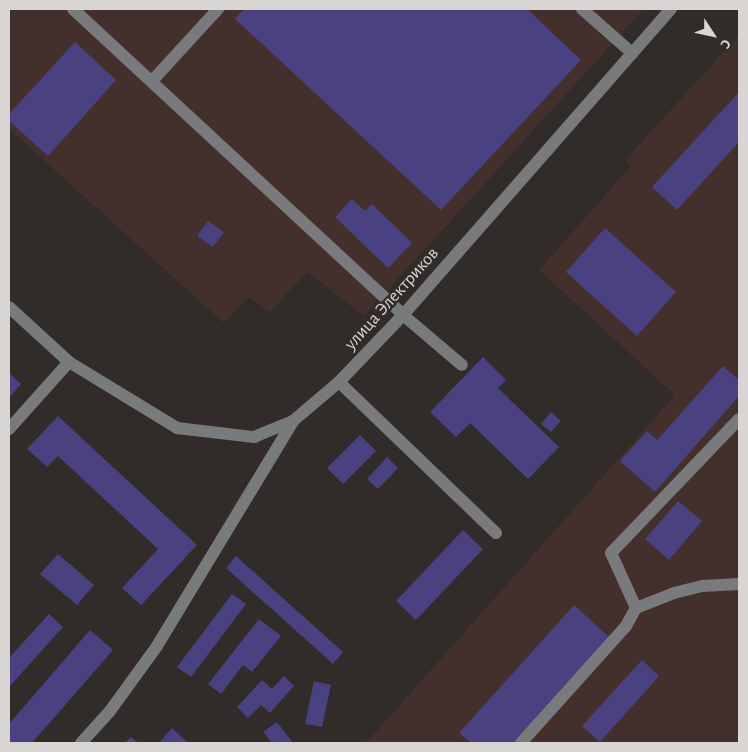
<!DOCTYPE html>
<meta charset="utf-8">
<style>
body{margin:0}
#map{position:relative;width:748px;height:752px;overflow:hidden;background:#312c29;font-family:"Alegreya Sans",sans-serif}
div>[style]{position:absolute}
.industrial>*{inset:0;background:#432f2c}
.building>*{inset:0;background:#4a4180}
.minor>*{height:12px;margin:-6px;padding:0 6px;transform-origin:6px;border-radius:6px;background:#787a7c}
span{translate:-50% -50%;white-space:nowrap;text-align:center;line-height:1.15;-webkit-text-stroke:4.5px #312c29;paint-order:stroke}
.street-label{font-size:18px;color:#d8d5d3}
.frame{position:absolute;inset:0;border:10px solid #d8d5d3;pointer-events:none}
.north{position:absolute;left:688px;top:10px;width:50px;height:50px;-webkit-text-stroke:4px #312c29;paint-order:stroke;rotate:125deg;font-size:14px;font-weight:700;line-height:20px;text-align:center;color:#d8d5d3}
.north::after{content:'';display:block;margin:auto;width:18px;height:22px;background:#d8d5d3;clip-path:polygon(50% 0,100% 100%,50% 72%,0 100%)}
</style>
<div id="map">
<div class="industrial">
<i style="clip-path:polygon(9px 9px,644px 9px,364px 316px,307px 272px,270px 312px,249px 297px,224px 323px,9px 129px)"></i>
<i style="clip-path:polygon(739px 35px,739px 743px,366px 743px,675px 395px,539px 270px,631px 166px,625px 160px)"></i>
</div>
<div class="building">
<i style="clip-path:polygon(244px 9px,527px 9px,581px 60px,441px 210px,235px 19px)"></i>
<i style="clip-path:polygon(75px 42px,116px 80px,48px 156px,9px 121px,9px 114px)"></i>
<i style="clip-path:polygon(739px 92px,739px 142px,677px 210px,652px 187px)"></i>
<i style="clip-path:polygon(352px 199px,365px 211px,372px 204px,412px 243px,388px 268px,335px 217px)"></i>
<i style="clip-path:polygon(208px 221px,224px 232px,213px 247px,197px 236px)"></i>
<i style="clip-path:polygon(605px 228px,676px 292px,637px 336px,566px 272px)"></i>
<i style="clip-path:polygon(483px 357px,506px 380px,498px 388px,559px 447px,528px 479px,470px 423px,456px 437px,430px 412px)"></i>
<i style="clip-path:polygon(723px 366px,739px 380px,739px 396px,655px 492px,620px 461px,647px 431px,657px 440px)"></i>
<i style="clip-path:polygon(9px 373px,21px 384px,9px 398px)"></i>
<i style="clip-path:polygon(551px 412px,561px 421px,551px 432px,541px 424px)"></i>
<i style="clip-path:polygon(58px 416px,197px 545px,141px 605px,122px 588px,158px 549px,58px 456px,47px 467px,27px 449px)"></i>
<i style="clip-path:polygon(360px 435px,376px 451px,343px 484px,327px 468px)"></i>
<i style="clip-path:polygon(387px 457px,398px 468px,378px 489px,367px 479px)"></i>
<i style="clip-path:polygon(678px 501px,702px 521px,669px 560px,645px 539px)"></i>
<i style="clip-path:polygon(463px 530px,483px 549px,416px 620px,396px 601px)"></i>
<i style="clip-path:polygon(58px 554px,94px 585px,77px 605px,40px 574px)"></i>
<i style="clip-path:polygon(236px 556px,343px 652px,333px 664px,226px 568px)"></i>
<i style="clip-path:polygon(232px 594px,246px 604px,191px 677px,177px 667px)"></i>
<i style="clip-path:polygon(574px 605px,609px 637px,514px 743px,471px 743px,459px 733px)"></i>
<i style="clip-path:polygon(49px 614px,63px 627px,9px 687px,9px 658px)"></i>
<i style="clip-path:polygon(259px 619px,281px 636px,252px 672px,243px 665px,221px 694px,208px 684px)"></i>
<i style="clip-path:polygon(90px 630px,113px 650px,32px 743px,9px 743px,9px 724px)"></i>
<i style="clip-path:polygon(642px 660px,659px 676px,600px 742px,582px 726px)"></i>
<i style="clip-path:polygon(284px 676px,294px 686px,270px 713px,261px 705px,248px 718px,237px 707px,262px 680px,272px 689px)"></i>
<i style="clip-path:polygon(314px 681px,331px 685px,322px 727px,305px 724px)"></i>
<i style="clip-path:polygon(277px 722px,293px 743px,272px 743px,263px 732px)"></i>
<i style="clip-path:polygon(172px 728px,188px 743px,159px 743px)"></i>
<i style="clip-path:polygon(131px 737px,138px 743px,125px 743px)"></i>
</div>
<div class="minor">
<i style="left:73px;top:9px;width:450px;rotate:42.8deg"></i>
<i style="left:403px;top:315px;width:77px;rotate:40.3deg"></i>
<i style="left:582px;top:9px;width:67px;rotate:41.3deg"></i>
<i style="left:152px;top:81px;width:98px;rotate:-47.5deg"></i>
<i style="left:9px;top:307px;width:81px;rotate:42.5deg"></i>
<i style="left:69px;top:362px;width:127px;rotate:31.4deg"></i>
<i style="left:177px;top:428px;width:78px;rotate:6.7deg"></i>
<i style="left:254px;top:437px;width:42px;rotate:-22.3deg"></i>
<i style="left:293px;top:421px;width:60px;rotate:-40.3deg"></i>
<i style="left:339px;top:382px;width:93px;rotate:-46.3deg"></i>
<i style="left:403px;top:315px;width:407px;rotate:-48.8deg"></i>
<i style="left:339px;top:382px;width:218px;rotate:43.9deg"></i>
<i style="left:9px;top:429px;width:90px;rotate:-48.2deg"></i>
<i style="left:636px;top:608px;width:41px;rotate:-21.5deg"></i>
<i style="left:674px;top:593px;width:30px;rotate:-14deg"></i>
<i style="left:703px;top:586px;width:36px;rotate:-3deg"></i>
<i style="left:81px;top:743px;width:43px;rotate:-47.8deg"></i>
<i style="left:110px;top:711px;width:80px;rotate:-54.1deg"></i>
<i style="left:157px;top:646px;width:263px;rotate:-58.8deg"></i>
<i style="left:521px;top:743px;width:157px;rotate:-48.1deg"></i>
<i style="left:626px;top:626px;width:21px;rotate:-61deg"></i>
<i style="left:636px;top:608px;width:60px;rotate:-114.4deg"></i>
<i style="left:611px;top:553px;width:185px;rotate:-46.3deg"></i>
</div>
<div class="street-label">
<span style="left:392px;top:299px;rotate:-48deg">улица Электриков</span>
</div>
<div class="frame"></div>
<div class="north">С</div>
</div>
